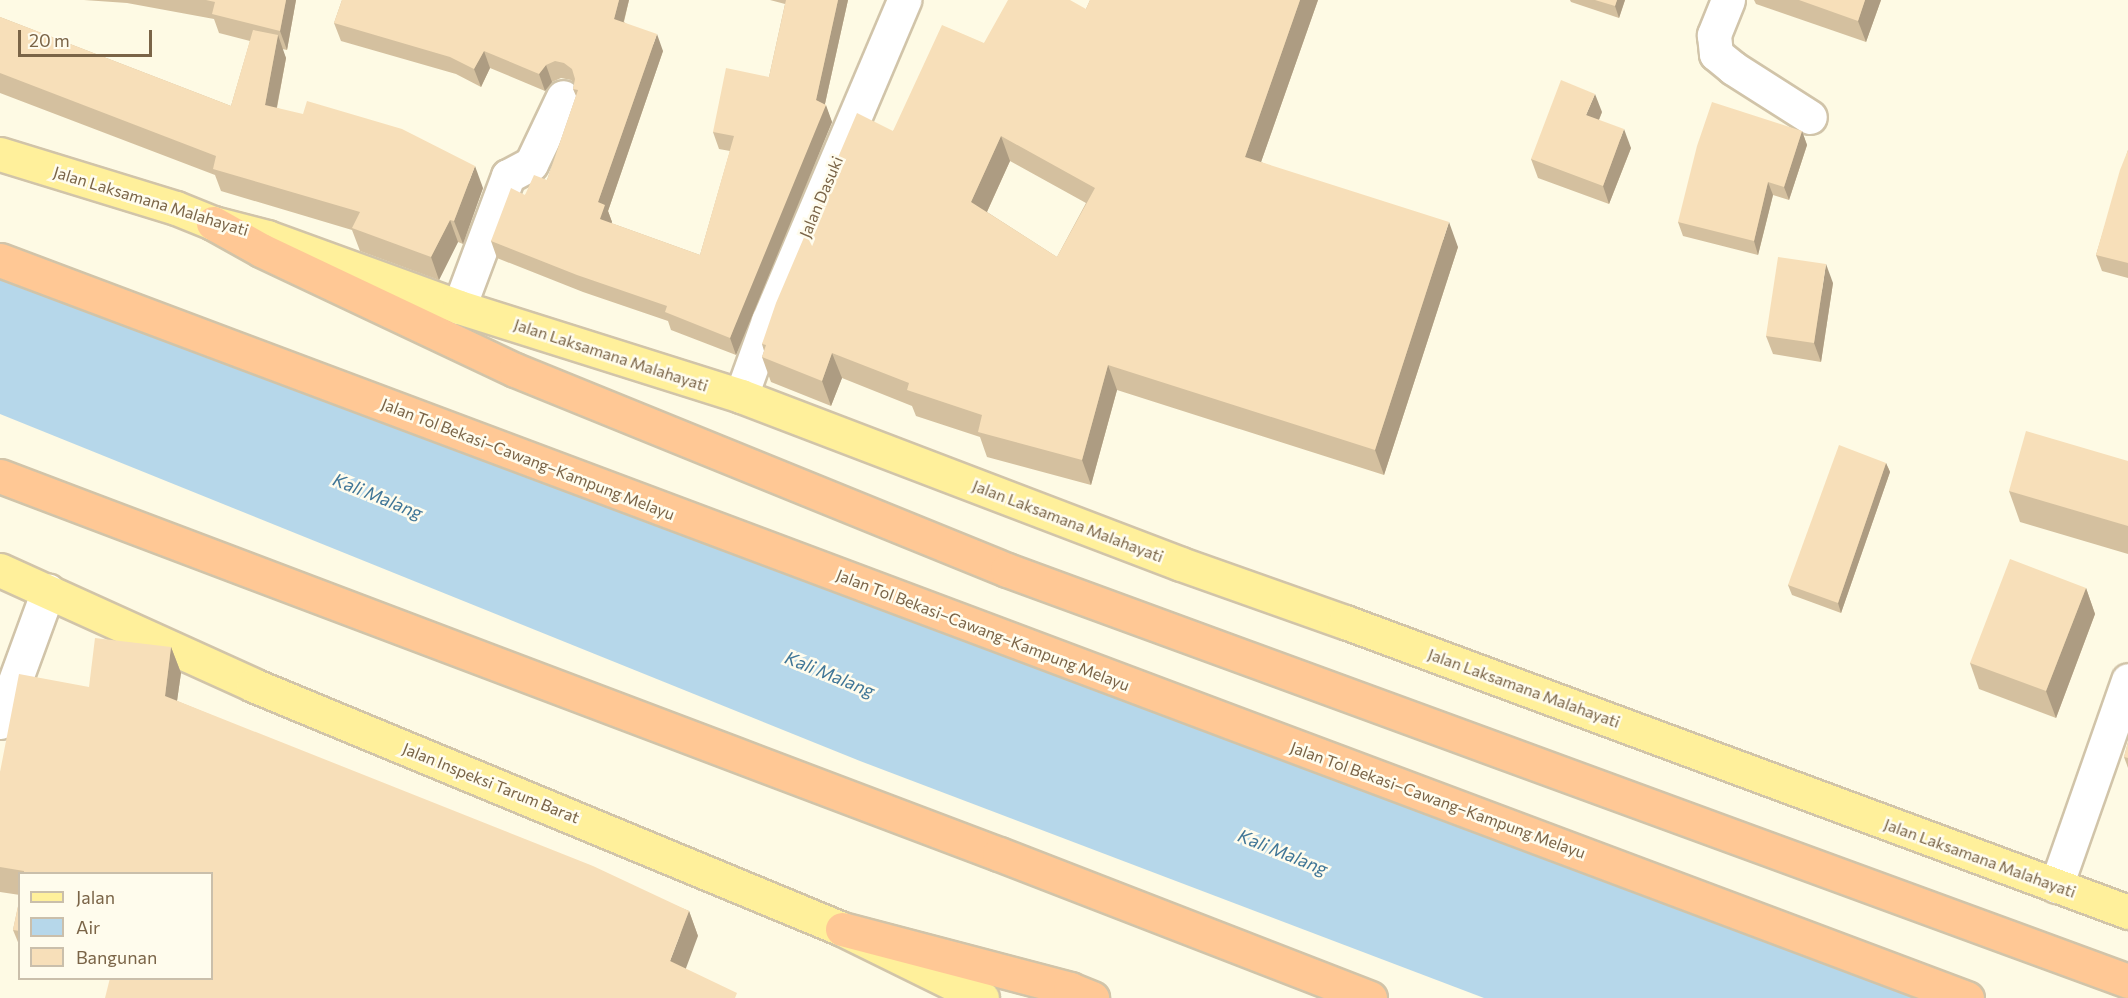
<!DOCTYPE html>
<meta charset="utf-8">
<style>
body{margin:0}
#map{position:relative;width:2128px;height:998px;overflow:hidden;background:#fefae4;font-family:Commissioner,sans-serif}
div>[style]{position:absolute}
.water>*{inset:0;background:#b6d7ea}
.roads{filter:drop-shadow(2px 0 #d1c4a9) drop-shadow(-2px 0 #d1c4a9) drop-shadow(0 2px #d1c4a9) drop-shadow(0 -2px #d1c4a9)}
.minor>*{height:33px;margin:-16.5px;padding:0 16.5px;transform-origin:16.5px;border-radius:16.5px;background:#fff}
.major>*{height:33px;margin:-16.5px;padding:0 16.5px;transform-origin:16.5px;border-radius:16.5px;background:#fff09b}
.highway>*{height:33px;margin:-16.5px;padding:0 16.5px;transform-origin:16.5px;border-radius:16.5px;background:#ffc895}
.wall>*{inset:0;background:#d4c09f}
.shaded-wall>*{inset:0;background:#ad9c82}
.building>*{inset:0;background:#f7dfb9}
span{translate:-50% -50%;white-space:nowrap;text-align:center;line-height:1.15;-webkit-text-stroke:5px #fffced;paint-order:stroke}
.street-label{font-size:16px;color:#7a6447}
.water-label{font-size:18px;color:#407697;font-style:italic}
.legend{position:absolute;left:18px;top:872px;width:195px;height:108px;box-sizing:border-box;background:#fffced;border:2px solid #cabfab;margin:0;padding:8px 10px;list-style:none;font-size:18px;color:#7a6447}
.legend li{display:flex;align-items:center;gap:12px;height:30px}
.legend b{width:30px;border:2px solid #cabfab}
.scale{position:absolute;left:18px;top:30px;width:134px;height:27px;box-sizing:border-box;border:3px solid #7a6447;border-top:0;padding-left:8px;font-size:18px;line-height:21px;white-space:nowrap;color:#7a6447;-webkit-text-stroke:4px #fffced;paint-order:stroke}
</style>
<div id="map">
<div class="water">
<i style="clip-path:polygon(0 260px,1967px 998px,1484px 998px,860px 761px,0 414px)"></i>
</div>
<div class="roads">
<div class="minor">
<i style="left:1728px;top:0;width:38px;rotate:112deg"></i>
<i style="left:1714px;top:35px;width:19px;rotate:84deg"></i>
<i style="left:1716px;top:54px;width:22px;rotate:39deg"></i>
<i style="left:1733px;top:68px;width:91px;rotate:32.5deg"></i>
<i style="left:459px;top:307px;width:140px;rotate:-69.5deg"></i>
<i style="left:508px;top:176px;width:26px;rotate:-28deg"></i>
<i style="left:531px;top:164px;width:74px;rotate:-64.5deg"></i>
<i style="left:741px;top:396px;width:80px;rotate:-70.2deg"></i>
<i style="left:768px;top:321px;width:349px;rotate:-67deg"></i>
<i style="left:0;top:722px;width:140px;rotate:-69.9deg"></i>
<i style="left:2056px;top:886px;width:218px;rotate:-70.7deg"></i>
</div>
<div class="major">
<i style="left:0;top:154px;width:184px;rotate:17.1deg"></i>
<i style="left:176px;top:208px;width:40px;rotate:22deg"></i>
<i style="left:213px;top:223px;width:56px;rotate:14.5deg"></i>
<i style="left:267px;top:237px;width:204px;rotate:20deg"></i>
<i style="left:459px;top:307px;width:296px;rotate:17.5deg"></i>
<i style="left:741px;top:396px;width:471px;rotate:20.9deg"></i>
<i style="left:1181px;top:564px;width:174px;rotate:19.5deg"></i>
<i style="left:1345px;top:622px;width:835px;rotate:20.32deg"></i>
<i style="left:0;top:570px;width:278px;rotate:24.4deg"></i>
<i style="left:253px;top:685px;width:638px;rotate:22.5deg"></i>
<i style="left:842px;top:929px;width:156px;rotate:26.2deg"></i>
</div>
<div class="highway">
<i style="left:213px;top:223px;width:55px;rotate:29.4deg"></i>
<i style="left:261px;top:250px;width:281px;rotate:25.3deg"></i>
<i style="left:515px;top:370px;width:531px;rotate:22.12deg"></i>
<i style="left:1007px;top:570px;width:1194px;rotate:20.13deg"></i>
<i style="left:0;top:260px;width:2101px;rotate:20.57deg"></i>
<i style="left:0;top:476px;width:1068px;rotate:20.73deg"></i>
<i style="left:999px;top:854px;width:398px;rotate:21.2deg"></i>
<i style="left:842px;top:929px;width:236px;rotate:14.7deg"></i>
<i style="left:1070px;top:989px;width:24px;rotate:22deg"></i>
</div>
</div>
<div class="wall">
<i style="clip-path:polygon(84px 0,296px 0,287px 50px,282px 49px,286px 58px,277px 108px,483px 188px,463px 244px,458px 242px,439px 280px,360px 251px,352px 230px,221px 191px,215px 175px,0 93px,0 17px,231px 106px,250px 41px,219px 33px,214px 19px,127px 3px)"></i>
<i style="clip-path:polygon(342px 0,629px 0,624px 22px,663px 51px,608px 211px,612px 222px,611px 223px,700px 255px,730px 151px,719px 149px,713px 132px,769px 77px,785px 4px,770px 0,848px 0,825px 104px,832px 122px,736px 355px,671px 330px,668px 321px,583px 292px,497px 258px,491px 241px,525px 195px,547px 180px,576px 96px,573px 89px,574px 83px,571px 80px,561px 78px,552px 82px,545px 91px,490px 68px,481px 87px,456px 74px,341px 41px,334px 23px)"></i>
<i style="clip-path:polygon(evenodd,1090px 0,1318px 0,1261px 162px,1458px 247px,1384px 475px,1117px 390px,1091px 485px,987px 457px,980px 437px,916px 416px,912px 406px,842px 378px,831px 406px,771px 382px,762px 357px,764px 351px,762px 344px,893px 131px,984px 43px,1086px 9px,1090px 0,1010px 161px,1086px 203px,1057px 257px,987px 212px,1010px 161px)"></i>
<i style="clip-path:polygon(1570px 0,1625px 0,1619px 18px,1571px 2px)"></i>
<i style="clip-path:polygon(1754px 0,1881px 0,1866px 42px,1756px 4px)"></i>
<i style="clip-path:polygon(1602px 112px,1599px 120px,1631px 148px,1609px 204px,1538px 178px,1531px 159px)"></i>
<i style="clip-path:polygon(1802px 131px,1807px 145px,1789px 200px,1773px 195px,1758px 255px,1683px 236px,1678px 222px)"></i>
<i style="clip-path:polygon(2128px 150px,2128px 278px,2102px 271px,2096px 255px)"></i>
<i style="clip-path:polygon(1833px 283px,1821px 362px,1773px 354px,1766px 336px)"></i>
<i style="clip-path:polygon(2128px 461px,2128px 554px,2020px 522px,2009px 491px)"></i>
<i style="clip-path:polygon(1886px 463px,1890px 472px,1841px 613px,1792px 595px,1788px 585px)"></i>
<i style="clip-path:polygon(2086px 588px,2095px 614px,2056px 718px,1979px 689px,1970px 663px)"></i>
<i style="clip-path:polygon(171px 647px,181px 673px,177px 701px,689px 911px,698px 936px,212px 873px,20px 873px,20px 895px,0 892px,0 772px)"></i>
<i style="clip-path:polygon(2128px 742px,2128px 768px,2124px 757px)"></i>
<i style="clip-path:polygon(20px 897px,20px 947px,13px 930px)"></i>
</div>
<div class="shaded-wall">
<i style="clip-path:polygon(286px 0,296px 0,287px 50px,280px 31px)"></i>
<i style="clip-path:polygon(619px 0,629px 0,620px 36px,614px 19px)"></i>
<i style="clip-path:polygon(838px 0,848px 0,824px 108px,826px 105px,832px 122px,736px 355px,730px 338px,816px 100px)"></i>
<i style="clip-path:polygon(1300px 0,1318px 0,1254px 182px,1245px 157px)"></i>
<i style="clip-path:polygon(1617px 0,1625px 0,1619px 18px,1615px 6px)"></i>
<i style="clip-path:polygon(1865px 0,1881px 0,1866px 42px,1858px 21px)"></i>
<i style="clip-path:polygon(657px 34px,663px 51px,608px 211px,612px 222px,606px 236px,600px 219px,598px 202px)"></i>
<i style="clip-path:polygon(278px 35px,286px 58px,273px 127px,265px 105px)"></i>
<i style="clip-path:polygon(484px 51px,490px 68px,481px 87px,474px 69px)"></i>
<i style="clip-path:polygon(546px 65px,552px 82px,545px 91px,539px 74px)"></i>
<i style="clip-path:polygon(1595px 94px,1602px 112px,1593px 134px,1586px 115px)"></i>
<i style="clip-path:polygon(1624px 129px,1631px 148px,1609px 204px,1603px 186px)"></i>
<i style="clip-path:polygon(1802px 131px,1807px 145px,1789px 200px,1784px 187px)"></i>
<i style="clip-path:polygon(1001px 136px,1010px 161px,980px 227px,971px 202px)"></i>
<i style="clip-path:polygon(475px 166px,483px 188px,463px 244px,454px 221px)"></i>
<i style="clip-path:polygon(1768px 182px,1773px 195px,1758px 255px,1754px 241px)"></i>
<i style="clip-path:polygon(450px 220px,458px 242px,439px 280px,431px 257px)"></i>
<i style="clip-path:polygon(1449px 222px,1458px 247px,1384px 475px,1375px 450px)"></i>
<i style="clip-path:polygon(1826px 264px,1833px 283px,1821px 362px,1814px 343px)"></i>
<i style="clip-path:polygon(832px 353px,842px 378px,831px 406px,822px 381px)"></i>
<i style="clip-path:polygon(1108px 365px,1117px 390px,1091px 485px,1082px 460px)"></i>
<i style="clip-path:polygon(1886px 463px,1890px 472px,1841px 613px,1838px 603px)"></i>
<i style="clip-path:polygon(2086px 588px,2095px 614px,2056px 718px,2046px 691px)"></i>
<i style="clip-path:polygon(171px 647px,181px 673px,174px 722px,165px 696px)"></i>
<i style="clip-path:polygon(689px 911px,698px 936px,679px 987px,670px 961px)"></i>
</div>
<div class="building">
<i style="clip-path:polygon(206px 0,286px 0,280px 31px,212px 14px,215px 2px)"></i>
<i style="clip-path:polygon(342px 0,619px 0,614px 19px,657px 34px,598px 202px,605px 205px,600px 219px,700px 255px,734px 136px,713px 132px,726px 68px,769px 77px,786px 0,838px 0,816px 100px,826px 105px,730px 338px,665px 312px,667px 306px,577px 275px,491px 241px,511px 188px,525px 195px,534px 175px,547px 180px,578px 90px,573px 89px,575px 79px,572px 69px,564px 63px,555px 61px,546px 65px,539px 74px,484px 51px,474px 69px,450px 57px,334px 23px)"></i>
<i style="clip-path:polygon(evenodd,1008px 0,1070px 0,1086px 9px,1090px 0,1300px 0,1245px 157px,1449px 222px,1375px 450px,1108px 365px,1082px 460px,978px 432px,982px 415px,907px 390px,909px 383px,832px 353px,822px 381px,762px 357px,766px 345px,762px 344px,776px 303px,857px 113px,893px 131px,942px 25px,984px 43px,1008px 0,1001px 136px,1095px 188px,1057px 257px,971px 202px,1001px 136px)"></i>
<i style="clip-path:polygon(1595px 0,1617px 0,1615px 6px)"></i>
<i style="clip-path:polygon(1799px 0,1865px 0,1858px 21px)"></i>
<i style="clip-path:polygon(0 17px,231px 106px,253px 30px,278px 35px,265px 105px,303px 114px,307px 101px,402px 129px,475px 166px,454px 221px,450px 220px,431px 257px,352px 228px,360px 212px,213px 169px,216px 156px,0 73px)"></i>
<i style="clip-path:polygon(1561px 80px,1595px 94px,1586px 115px,1624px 129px,1603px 186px,1531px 159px)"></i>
<i style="clip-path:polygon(1712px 102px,1802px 131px,1784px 187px,1768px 182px,1754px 241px,1678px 222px,1697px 146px)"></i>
<i style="clip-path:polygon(2128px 150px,2128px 263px,2096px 255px,2120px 170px)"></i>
<i style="clip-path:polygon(1778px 257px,1826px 264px,1814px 343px,1766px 336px)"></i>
<i style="clip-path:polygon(2026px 431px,2128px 461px,2128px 526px,2009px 491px)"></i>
<i style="clip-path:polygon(1839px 445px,1886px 463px,1838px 603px,1788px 585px)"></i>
<i style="clip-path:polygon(2010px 559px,2086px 588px,2046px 691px,1970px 663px)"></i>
<i style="clip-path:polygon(95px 638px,171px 647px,165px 696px,593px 866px,689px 911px,670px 961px,737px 993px,735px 998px,105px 998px,110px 978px,212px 978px,212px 873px,24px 873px,24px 871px,0 867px,0 772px,19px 674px,89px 687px)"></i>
<i style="clip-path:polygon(2128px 742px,2128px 758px,2124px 757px)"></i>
<i style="clip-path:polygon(20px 897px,20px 931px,13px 930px)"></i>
</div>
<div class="street-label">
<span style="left:821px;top:197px;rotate:-67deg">Jalan Dasuki</span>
<span style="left:151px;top:201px;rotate:17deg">Jalan Laksamana Malahayati</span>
<span style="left:611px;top:355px;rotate:18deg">Jalan Laksamana Malahayati</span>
<span style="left:528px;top:459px;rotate:21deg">Jalan Tol Bekasi–Cawang–Kampung Melayu</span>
<span style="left:1068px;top:521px;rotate:21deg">Jalan Laksamana Malahayati</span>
<span style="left:983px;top:630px;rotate:21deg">Jalan Tol Bekasi–Cawang–Kampung Melayu</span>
<span style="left:1524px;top:688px;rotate:20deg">Jalan Laksamana Malahayati</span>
<span style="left:491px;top:783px;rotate:22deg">Jalan Inspeksi Tarum Barat</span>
<span style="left:1438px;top:800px;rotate:20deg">Jalan Tol Bekasi–Cawang–Kampung Melayu</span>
<span style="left:1980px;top:858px;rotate:20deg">Jalan Laksamana Malahayati</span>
</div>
<div class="water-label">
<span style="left:378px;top:496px;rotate:22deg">Kali Malang</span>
<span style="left:830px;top:674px;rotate:22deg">Kali Malang</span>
<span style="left:1283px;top:852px;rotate:22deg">Kali Malang</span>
</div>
<ul class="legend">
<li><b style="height:8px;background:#fff09b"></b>Jalan</li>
<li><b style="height:16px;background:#b6d7ea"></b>Air</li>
<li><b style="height:16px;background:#f7dfb9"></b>Bangunan</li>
</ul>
<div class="scale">20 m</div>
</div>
